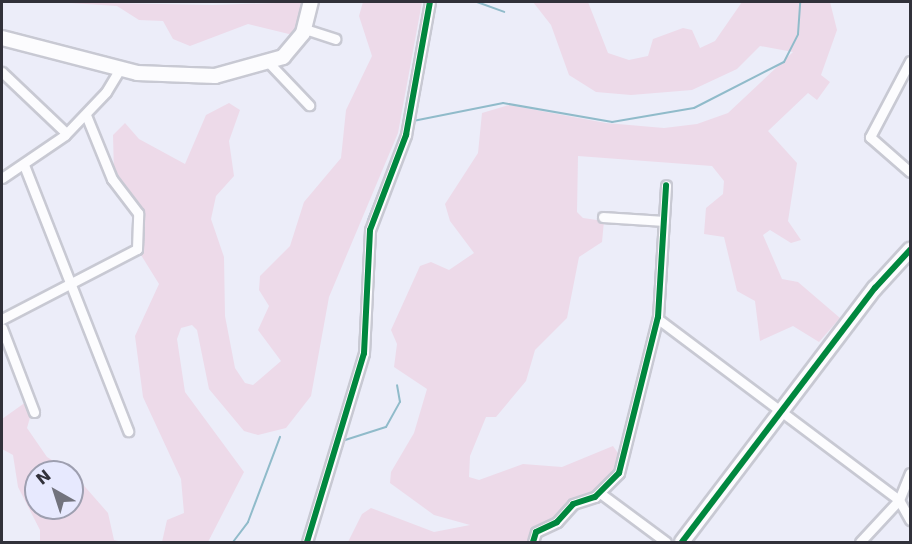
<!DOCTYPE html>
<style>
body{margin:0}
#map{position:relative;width:912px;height:544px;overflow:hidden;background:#ecedf9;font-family:"DejaVu Sans",sans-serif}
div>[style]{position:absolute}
.green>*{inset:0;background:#eddae9}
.stream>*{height:2px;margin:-1px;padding:0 1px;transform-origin:1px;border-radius:1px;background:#90bbca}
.roads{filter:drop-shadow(2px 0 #c8c9d3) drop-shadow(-2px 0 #c8c9d3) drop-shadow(0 2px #c8c9d3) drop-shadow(0 -2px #c8c9d3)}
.street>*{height:9px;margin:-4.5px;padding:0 4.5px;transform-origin:4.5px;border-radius:4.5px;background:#fcfcfe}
.secondary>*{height:14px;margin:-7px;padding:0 7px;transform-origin:7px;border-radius:7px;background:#fcfcfe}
.cycleway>*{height:6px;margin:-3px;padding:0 3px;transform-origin:3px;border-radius:3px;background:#00873e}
span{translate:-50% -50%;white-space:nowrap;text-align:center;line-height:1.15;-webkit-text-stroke:4.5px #e7e9fe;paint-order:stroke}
.frame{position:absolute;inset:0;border:3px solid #31313a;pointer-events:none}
.north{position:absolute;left:24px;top:460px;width:60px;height:60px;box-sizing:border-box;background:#e7e9fe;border:2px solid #9e9fb0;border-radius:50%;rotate:321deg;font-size:16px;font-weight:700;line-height:24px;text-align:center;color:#31313a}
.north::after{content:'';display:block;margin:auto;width:21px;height:27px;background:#72737d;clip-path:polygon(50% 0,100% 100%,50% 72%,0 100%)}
</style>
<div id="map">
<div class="green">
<i style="clip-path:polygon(54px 2px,213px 5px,306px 2px,293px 35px,248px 24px,190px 46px,173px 39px,163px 21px,139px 20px,117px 6px)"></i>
<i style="clip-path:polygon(363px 2px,422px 2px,398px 133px,329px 297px,311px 396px,286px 428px,258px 435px,244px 431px,209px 389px,197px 330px,192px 325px,181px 328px,177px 339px,185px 392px,244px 472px,208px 542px,162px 542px,167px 520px,184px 513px,181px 479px,143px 397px,135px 336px,159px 284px,141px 255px,141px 212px,114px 174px,113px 135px,125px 123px,139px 139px,185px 164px,206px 115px,229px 103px,240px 110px,229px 141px,234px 176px,216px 196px,211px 219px,224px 257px,225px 316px,235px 368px,245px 383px,253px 385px,281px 361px,258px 330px,269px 306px,259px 290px,260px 276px,290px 246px,304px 202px,341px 158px,346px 110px,372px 56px,359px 16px)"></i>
<i style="clip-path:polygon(533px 2px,588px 2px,608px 53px,629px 60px,648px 56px,653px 39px,683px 28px,692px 30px,700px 48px,715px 41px,742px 2px,830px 2px,837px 30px,821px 75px,830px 82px,817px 100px,808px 93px,768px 131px,797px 163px,788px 221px,801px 240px,791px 243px,770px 230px,763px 235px,782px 279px,798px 282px,840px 318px,819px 342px,793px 326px,760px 341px,755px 301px,737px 291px,724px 237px,704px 234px,706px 208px,723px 194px,724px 181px,712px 166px,578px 156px,577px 212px,583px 218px,604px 221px,602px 242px,579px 257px,567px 318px,535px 350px,526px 381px,496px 417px,486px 417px,470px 456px,469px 477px,479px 480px,523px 464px,562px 467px,613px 446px,620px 456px,616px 472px,529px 542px,348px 542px,362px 514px,371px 508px,434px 532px,470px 525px,434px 515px,390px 483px,391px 472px,414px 433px,427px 389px,394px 367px,397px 344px,391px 330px,420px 266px,431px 262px,449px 270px,474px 253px,450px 221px,445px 204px,478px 153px,482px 113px,509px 105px,606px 123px,664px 128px,697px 124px,728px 113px,793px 52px,760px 46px,737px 69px,692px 90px,631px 95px,596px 92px,569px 75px,551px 25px)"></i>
<i style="clip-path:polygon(26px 402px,31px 414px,27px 428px,47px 457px,71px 472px,36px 472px,36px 508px,72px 508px,72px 472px,108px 513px,114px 540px,123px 542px,40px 542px,40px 530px,18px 487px,13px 455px,2px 449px,2px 419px)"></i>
</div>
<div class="stream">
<i style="left:477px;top:2px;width:29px;rotate:20deg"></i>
<i style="left:410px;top:90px;width:89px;rotate:-79.7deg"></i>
<i style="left:413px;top:121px;width:92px;rotate:-11.3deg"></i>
<i style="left:503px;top:103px;width:111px;rotate:9.9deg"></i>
<i style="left:612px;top:122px;width:83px;rotate:-9.7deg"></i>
<i style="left:694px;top:108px;width:101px;rotate:-27.1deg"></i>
<i style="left:784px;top:62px;width:31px;rotate:-63deg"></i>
<i style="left:798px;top:34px;width:32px;rotate:-86deg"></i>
<i style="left:364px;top:266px;width:46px;rotate:-85deg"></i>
<i style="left:368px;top:220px;width:66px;rotate:-68.5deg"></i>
<i style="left:342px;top:441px;width:46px;rotate:-17.7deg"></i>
<i style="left:386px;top:427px;width:29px;rotate:-61deg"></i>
<i style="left:400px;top:402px;width:17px;rotate:-100deg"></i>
<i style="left:233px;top:542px;width:25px;rotate:-53deg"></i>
<i style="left:248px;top:522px;width:91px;rotate:-69.4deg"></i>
</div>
<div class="roads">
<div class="street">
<i style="left:305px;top:29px;width:32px;rotate:18deg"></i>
<i style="left:910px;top:61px;width:86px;rotate:117.8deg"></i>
<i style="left:870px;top:137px;width:53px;rotate:41.2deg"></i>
<i style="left:270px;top:64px;width:57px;rotate:46.4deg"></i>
<i style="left:2px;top:72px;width:88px;rotate:43.6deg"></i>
<i style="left:24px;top:165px;width:286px;rotate:68.6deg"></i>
<i style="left:2px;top:178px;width:76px;rotate:-34.3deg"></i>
<i style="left:65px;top:135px;width:59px;rotate:-46.4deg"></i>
<i style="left:106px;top:92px;width:27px;rotate:-59deg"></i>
<i style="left:603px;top:217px;width:61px;rotate:3.8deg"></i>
<i style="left:2px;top:319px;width:152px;rotate:-27.4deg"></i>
<i style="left:137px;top:249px;width:36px;rotate:-88deg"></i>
<i style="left:138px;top:213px;width:43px;rotate:-127.4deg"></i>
<i style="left:112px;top:179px;width:69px;rotate:-112.1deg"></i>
<i style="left:658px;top:319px;width:301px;rotate:36.9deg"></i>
<i style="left:899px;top:500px;width:23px;rotate:61deg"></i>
<i style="left:2px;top:328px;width:90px;rotate:69.1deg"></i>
<i style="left:600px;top:493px;width:82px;rotate:36.6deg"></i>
<i style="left:307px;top:542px;width:197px;rotate:-73.2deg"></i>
<i style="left:364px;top:353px;width:123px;rotate:-87.2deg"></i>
<i style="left:370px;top:230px;width:102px;rotate:-69.2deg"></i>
<i style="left:406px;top:135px;width:135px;rotate:-79.8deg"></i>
<i style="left:533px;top:542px;width:10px;rotate:-73deg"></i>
<i style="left:536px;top:532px;width:23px;rotate:-25deg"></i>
<i style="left:557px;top:522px;width:24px;rotate:-48deg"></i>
<i style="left:573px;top:504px;width:23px;rotate:-18deg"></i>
<i style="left:595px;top:497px;width:34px;rotate:-45deg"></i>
<i style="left:619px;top:473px;width:161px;rotate:-76deg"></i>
<i style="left:658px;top:317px;width:132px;rotate:-86.5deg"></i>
<i style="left:860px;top:542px;width:57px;rotate:-47.1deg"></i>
<i style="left:899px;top:500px;width:29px;rotate:-68deg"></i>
</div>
<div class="secondary">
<i style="left:2px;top:38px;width:139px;rotate:14.5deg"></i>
<i style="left:137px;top:73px;width:78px;rotate:2.2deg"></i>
<i style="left:215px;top:76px;width:71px;rotate:-15.6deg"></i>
<i style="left:283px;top:57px;width:31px;rotate:-50deg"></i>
<i style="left:303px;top:33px;width:32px;rotate:-76deg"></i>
<i style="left:682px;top:542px;width:319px;rotate:-52.8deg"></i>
<i style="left:875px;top:288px;width:52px;rotate:-47.4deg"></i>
</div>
</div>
<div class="cycleway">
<i style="left:307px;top:542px;width:197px;rotate:-73.2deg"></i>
<i style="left:364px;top:353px;width:123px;rotate:-87.2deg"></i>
<i style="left:370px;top:230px;width:102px;rotate:-69.2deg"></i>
<i style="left:406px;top:135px;width:135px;rotate:-79.8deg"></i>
<i style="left:533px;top:542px;width:10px;rotate:-73deg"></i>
<i style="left:536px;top:532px;width:23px;rotate:-25deg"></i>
<i style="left:557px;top:522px;width:24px;rotate:-48deg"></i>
<i style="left:573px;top:504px;width:23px;rotate:-18deg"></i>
<i style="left:595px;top:497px;width:34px;rotate:-45deg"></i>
<i style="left:619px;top:473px;width:161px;rotate:-76deg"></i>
<i style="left:658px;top:317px;width:132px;rotate:-86.5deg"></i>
<i style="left:682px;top:542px;width:319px;rotate:-52.8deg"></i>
<i style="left:875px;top:288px;width:52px;rotate:-47.4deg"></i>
</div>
<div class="frame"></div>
<div class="north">N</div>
</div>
